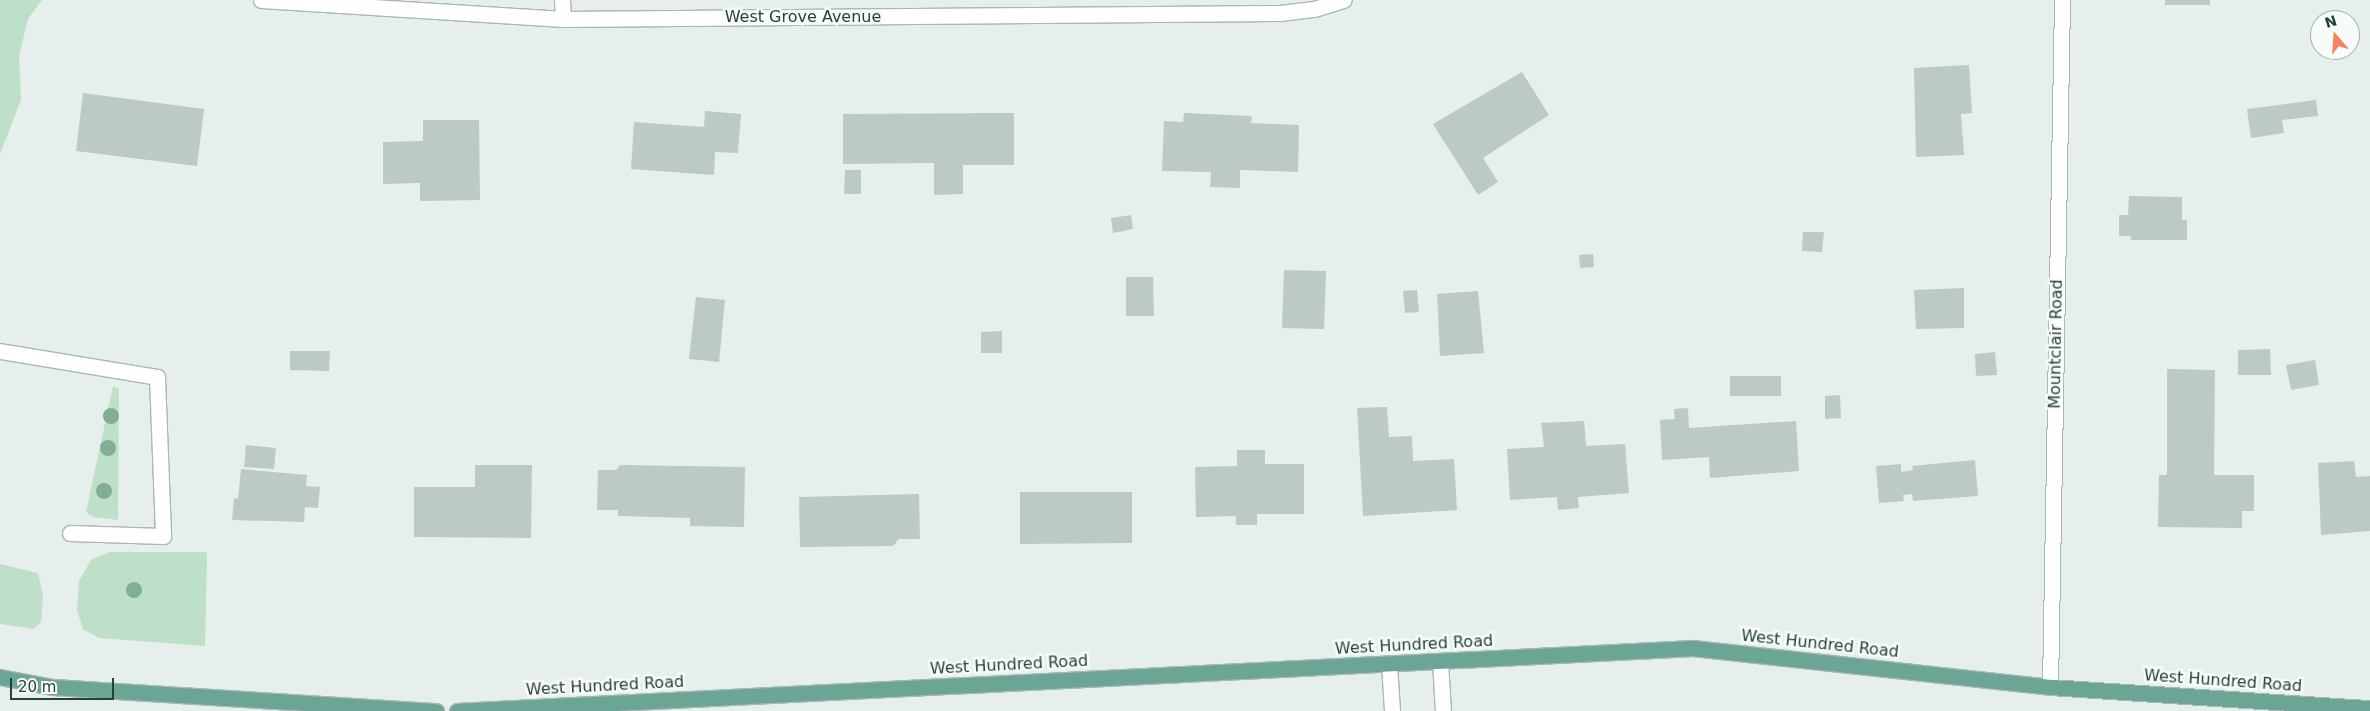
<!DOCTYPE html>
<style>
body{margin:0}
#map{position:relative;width:2370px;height:711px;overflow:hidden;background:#e6efeb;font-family:"DejaVu Sans",sans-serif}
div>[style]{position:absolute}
.green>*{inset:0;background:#bfe0c8}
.building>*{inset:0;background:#bbcac4}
.roads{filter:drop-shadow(1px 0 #a8b8b2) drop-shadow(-1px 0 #a8b8b2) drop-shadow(0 1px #a8b8b2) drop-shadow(0 -1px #a8b8b2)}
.lane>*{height:15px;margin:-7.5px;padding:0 7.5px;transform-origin:7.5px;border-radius:7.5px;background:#fff}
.street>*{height:15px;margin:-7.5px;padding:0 7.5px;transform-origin:7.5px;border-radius:7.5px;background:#fff}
.primary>*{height:15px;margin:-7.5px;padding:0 7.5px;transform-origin:7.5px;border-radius:7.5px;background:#6aa596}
.trees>*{width:16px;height:16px;margin:-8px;border-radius:50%;background:#80af93}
span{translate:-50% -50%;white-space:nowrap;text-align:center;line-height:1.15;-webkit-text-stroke:5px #f7fbf9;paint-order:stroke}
.street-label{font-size:16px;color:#24423a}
.north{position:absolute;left:2310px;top:10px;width:50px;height:50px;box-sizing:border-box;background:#f7fbf9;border:1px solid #a3b1ad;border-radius:50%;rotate:342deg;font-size:14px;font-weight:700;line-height:20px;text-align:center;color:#24423a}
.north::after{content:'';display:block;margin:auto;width:18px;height:22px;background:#f4845f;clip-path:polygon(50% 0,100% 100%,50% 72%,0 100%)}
.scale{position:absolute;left:10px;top:678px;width:104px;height:22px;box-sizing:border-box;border:2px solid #24423a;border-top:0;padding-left:6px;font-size:15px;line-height:18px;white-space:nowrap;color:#24423a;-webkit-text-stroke:4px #f7fbf9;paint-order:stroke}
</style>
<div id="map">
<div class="green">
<i style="clip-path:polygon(0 0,42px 0,28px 19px,19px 56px,21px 100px,0 154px)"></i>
<i style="clip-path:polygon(113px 386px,119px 389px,118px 520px,93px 517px,86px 512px)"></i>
<i style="clip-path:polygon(109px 552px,207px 552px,205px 646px,99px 638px,83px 629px,77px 610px,79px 581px,91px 560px)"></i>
<i style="clip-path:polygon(0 564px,38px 573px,43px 595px,41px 622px,34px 629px,0 624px)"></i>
</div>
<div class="building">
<i style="clip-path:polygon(2165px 0,2210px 0,2210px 5px,2165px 5px)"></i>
<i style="clip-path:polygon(1969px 65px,1972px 113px,1961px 114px,1964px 155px,1916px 157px,1914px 68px)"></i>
<i style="clip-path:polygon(1522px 72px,1549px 115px,1483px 158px,1498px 182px,1478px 195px,1433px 124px)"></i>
<i style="clip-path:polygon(83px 93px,204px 109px,197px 166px,76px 151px)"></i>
<i style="clip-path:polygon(2316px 100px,2318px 116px,2282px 120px,2284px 133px,2251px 138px,2247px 109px)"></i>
<i style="clip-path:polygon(705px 111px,741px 114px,738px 153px,715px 152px,714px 175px,631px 169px,634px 122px,704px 127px)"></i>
<i style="clip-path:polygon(1014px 113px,1014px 165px,963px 165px,963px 194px,934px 195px,934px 163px,843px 164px,843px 114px)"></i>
<i style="clip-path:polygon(1184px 113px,1252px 116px,1251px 123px,1299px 125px,1298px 172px,1240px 170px,1240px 188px,1210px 187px,1211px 172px,1162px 171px,1164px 121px,1183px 122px)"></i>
<i style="clip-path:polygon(423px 120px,479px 120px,480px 200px,420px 201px,420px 183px,383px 184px,383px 142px,423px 141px)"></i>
<i style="clip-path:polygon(845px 170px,861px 170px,861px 194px,844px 194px)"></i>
<i style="clip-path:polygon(2129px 196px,2182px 197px,2182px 220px,2187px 220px,2187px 240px,2131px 240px,2130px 236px,2119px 236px,2119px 215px,2128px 215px)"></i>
<i style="clip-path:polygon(1131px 215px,1133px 229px,1113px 233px,1111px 218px)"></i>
<i style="clip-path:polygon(1803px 232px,1824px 232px,1822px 252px,1802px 251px)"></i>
<i style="clip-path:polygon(1593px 254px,1594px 267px,1580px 268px,1579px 255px)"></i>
<i style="clip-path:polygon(1284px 270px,1326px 271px,1324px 329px,1282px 328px)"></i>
<i style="clip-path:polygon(1126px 277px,1153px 277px,1154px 316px,1126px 316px)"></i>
<i style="clip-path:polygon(1964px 288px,1964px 328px,1916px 329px,1914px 290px)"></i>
<i style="clip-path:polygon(1417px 290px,1419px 312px,1405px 313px,1403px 291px)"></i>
<i style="clip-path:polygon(1478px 291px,1484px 353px,1440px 356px,1437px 294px)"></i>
<i style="clip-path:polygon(696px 297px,725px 300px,719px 362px,689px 359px)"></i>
<i style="clip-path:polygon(1002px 331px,1002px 353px,981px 353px,981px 332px)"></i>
<i style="clip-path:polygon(2270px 349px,2271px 375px,2238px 375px,2238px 350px)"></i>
<i style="clip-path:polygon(290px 351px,330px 351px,329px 371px,290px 370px)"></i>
<i style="clip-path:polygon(1995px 352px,1997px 375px,1976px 376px,1975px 354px)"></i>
<i style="clip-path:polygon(2315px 360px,2319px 385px,2291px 390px,2286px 365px)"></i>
<i style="clip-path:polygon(2167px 369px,2215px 370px,2214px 475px,2254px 475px,2254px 511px,2242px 511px,2242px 528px,2158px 527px,2159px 475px,2167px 475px)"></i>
<i style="clip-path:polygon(1730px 376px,1781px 376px,1781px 396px,1730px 396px)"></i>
<i style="clip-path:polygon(1840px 395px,1841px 418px,1825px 419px,1825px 396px)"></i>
<i style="clip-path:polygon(1387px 407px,1389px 437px,1412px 436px,1413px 461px,1454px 459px,1457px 510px,1363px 516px,1357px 408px)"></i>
<i style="clip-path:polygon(1688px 408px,1689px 428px,1796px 421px,1799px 471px,1710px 478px,1709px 457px,1662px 460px,1660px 420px,1675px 419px,1674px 409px)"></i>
<i style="clip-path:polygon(1584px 421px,1586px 446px,1625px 444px,1629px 493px,1578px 497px,1579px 508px,1558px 510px,1557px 497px,1510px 500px,1507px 449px,1544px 447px,1541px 423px)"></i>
<i style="clip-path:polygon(246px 445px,276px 448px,274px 469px,244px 467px)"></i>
<i style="clip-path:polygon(1237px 450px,1265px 450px,1265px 464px,1304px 464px,1304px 514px,1257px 514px,1257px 525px,1236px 525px,1236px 516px,1196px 517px,1195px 467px,1237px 466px)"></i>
<i style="clip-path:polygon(1975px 460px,1978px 496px,1913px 501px,1912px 494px,1903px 495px,1904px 501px,1879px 503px,1876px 466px,1901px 464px,1901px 472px,1913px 470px,1912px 466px)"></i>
<i style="clip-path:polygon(2354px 461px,2356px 477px,2370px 476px,2370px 531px,2321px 535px,2318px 463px)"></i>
<i style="clip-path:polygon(475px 465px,532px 465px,531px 538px,414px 537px,414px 487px,475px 487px)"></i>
<i style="clip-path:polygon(620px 465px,745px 467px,744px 527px,690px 526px,690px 518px,618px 516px,618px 510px,597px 510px,598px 470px,616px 470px)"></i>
<i style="clip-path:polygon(241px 469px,307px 475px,306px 486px,320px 487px,318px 508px,305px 507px,304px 522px,232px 520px,234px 498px,238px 499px)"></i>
<i style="clip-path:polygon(1020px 492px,1132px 492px,1132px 543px,1020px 544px)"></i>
<i style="clip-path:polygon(919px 494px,920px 539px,899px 539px,893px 546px,800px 547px,799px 497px)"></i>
</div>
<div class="roads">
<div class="lane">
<i style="left:562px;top:0;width:19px;rotate:87deg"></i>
<i style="left:0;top:351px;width:159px;rotate:9.4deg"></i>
<i style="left:157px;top:377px;width:159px;rotate:87.8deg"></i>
<i style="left:163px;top:536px;width:93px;rotate:-178.2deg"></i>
</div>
<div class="street">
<i style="left:261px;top:0;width:303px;rotate:3.6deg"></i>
<i style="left:563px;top:19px;width:717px;rotate:-0.48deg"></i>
<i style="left:1280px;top:13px;width:34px;rotate:-7deg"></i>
<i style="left:1314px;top:9px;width:31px;rotate:-17deg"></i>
<i style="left:1440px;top:661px;width:50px;rotate:86.6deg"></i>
<i style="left:1389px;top:664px;width:47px;rotate:86.3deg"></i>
<i style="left:2050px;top:687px;width:687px;rotate:-89deg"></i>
</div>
<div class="primary">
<i style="left:0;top:677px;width:54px;rotate:10.7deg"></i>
<i style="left:53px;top:687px;width:384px;rotate:3.6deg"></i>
<i style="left:457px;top:711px;width:1238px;rotate:-2.92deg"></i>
<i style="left:1693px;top:648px;width:359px;rotate:6.2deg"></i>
<i style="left:2050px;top:687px;width:321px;rotate:3.8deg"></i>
</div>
</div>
<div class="trees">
<i style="left:111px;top:416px"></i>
<i style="left:108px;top:448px"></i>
<i style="left:104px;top:491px"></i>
<i style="left:134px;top:590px"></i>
</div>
<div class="street-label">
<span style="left:803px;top:17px">West Grove Avenue</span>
<span style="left:2056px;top:344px;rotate:-89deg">Mountclair Road</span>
<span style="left:1820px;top:644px;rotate:6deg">West Hundred Road</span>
<span style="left:1414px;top:645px;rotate:-3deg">West Hundred Road</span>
<span style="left:1009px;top:665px;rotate:-3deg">West Hundred Road</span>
<span style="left:2223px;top:681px;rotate:4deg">West Hundred Road</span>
<span style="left:605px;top:686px;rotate:-3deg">West Hundred Road</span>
</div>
<div class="north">N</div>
<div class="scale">20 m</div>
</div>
